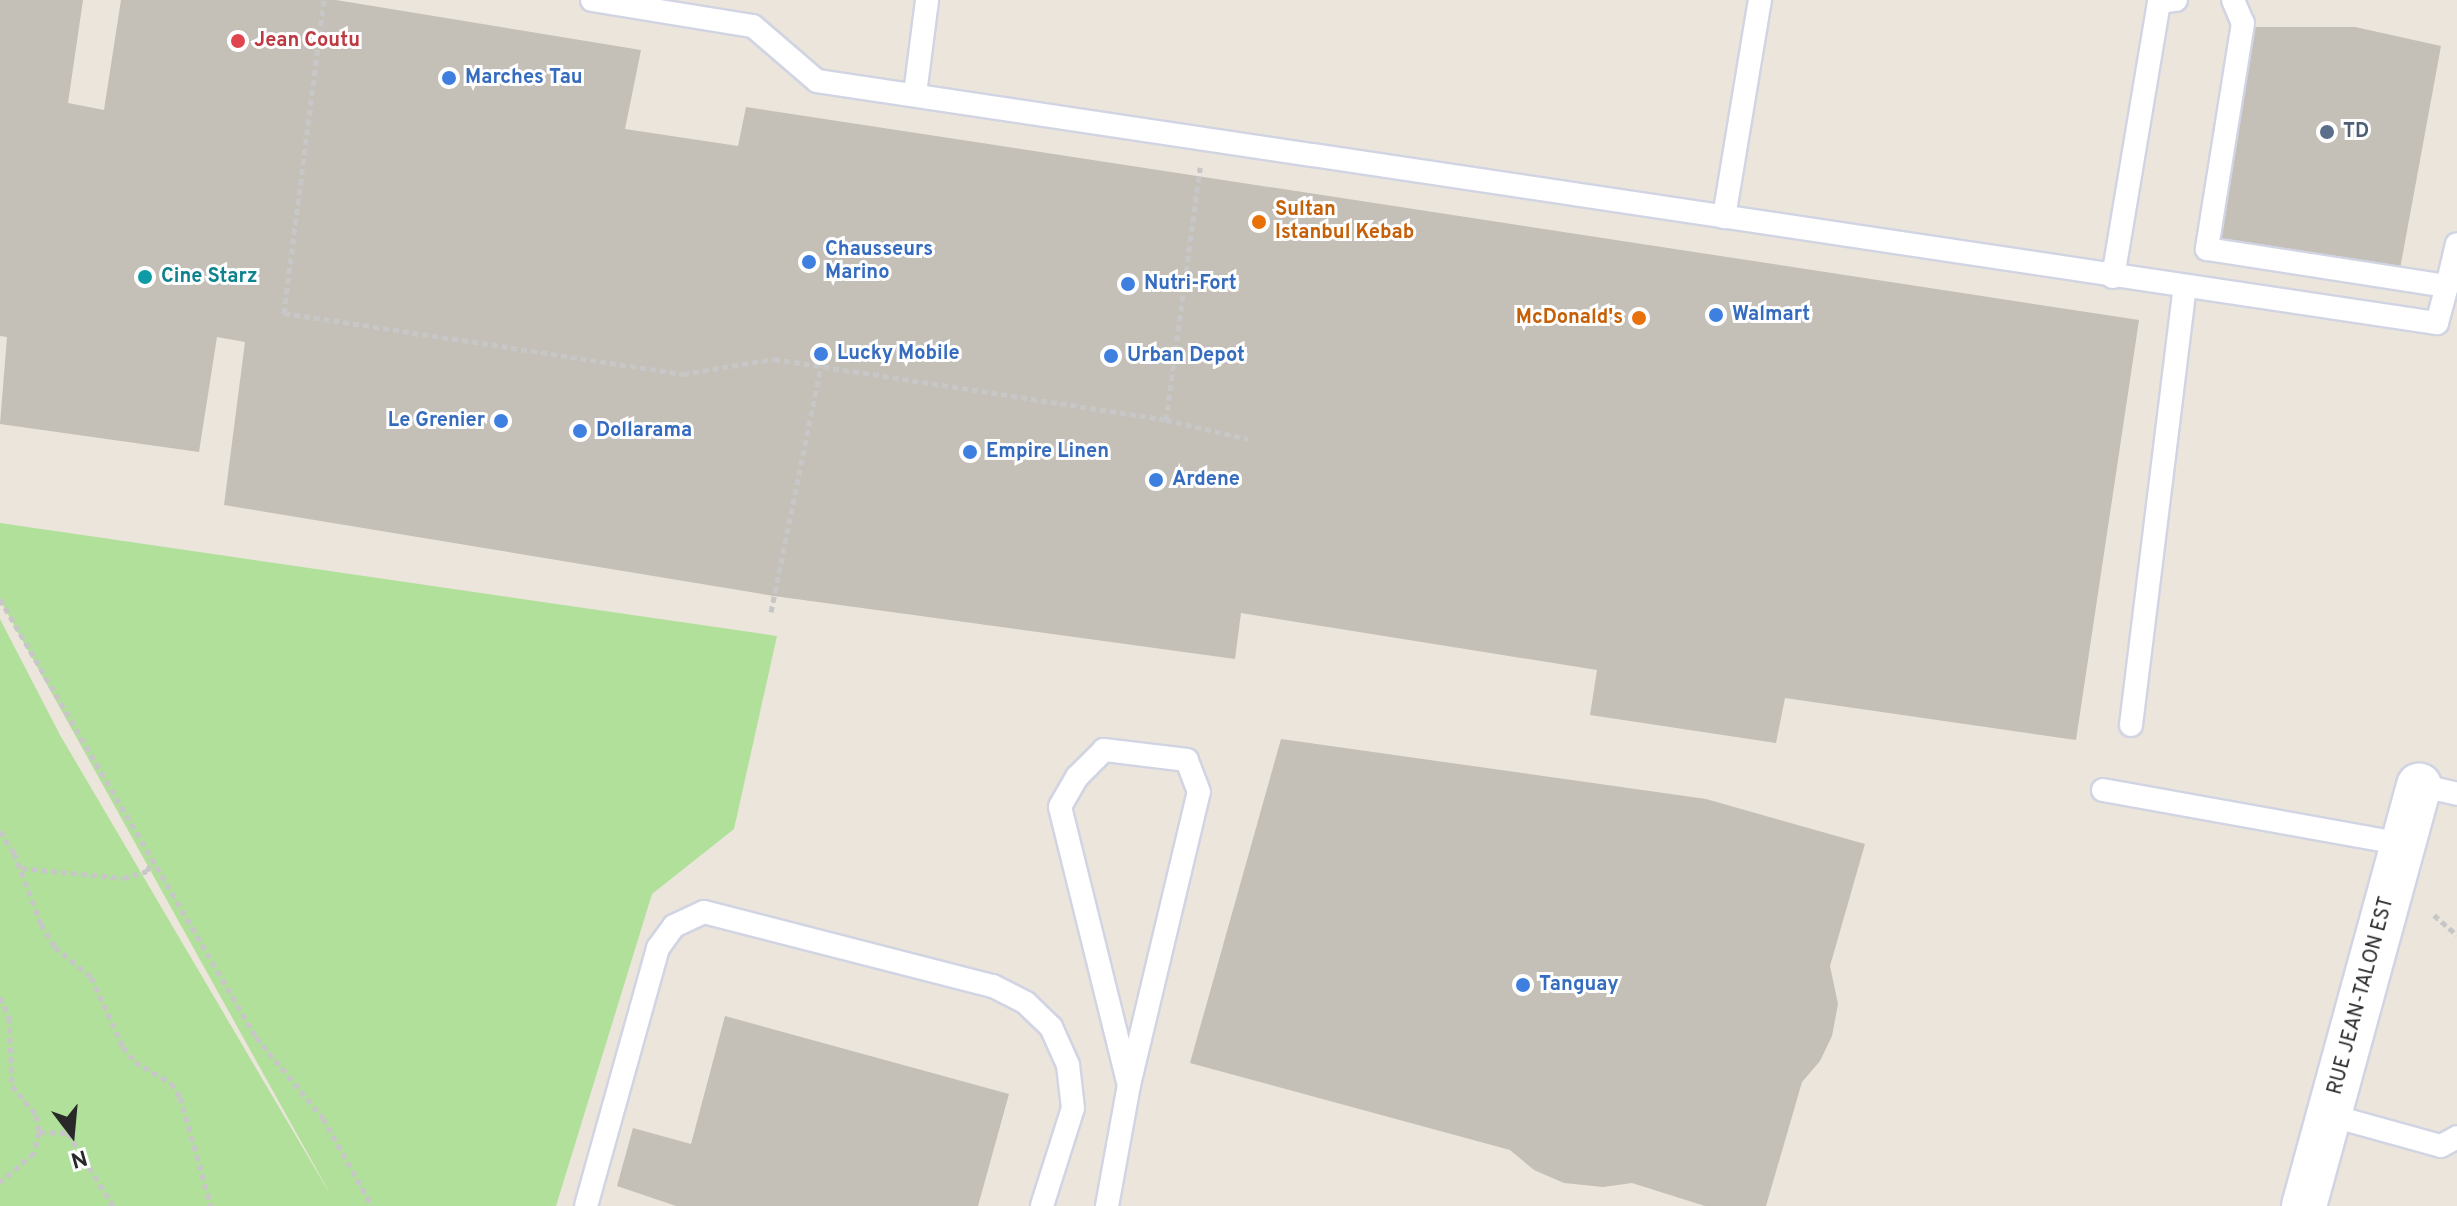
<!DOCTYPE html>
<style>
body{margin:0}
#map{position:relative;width:2457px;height:1206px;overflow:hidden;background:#ebe5dc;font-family:Overpass,sans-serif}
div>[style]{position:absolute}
.green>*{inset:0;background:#b0e099}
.building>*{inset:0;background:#c4bfb7}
.path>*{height:5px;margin-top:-2.5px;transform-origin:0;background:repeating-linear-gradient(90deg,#c7c7c7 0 6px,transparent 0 10px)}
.roads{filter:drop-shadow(2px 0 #d1d4e2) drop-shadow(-2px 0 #d1d4e2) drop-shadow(0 2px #d1d4e2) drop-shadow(0 -2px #d1d4e2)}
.service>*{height:22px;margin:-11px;padding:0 11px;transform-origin:11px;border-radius:11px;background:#fff}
.secondary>*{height:44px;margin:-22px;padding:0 22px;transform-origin:22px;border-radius:22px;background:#fff}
.dots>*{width:22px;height:22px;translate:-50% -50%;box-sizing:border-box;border:4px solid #fff;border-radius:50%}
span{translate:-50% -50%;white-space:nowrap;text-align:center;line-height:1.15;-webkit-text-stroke:6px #fff;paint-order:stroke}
.health-label{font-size:20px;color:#be3a42;font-weight:700}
.left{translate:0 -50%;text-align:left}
.shop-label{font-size:20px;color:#366cbe;font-weight:700}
.right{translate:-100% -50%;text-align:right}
.service-label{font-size:20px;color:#4e5e75;font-weight:700}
.food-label{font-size:20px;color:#c56008;font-weight:700}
.culture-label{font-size:20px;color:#0d838f;font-weight:700}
.street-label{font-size:20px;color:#292929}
.north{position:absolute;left:32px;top:1094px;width:80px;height:80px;-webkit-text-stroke:6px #fff;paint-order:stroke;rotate:164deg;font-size:22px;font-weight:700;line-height:32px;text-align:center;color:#292929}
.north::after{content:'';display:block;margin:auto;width:28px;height:36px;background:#292929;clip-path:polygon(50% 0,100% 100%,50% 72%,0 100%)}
</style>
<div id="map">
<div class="green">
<i style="clip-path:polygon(0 523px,777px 636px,734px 829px,652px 894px,556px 1206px,0 1206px,0 619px,60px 735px,333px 1199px,0 600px)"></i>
</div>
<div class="building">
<i style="clip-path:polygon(0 0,83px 0,68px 103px,104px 110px,121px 0,336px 0,641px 50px,625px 129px,738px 146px,746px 107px,2139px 320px,2076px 740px,1785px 698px,1776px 743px,1590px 715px,1597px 670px,1241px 613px,1235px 659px,774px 596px,224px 505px,245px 342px,217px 337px,199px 452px,0 424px,7px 337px,0 336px)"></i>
<i style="clip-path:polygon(2253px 27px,2355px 27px,2441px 46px,2400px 269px,2220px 242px)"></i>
<i style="clip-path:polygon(1281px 739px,1706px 799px,1865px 844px,1830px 966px,1838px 1004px,1832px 1036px,1820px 1061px,1802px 1082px,1766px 1206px,1705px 1206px,1632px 1183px,1603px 1187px,1564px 1183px,1534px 1170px,1510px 1150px,1190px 1063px)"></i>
<i style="clip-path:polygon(725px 1016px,1009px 1094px,978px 1206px,676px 1206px,617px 1186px,633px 1128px,691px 1144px)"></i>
</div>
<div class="path">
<i style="left:324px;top:0;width:316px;rotate:97.3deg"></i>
<i style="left:284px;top:313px;width:404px;rotate:8.7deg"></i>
<i style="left:683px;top:374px;width:92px;rotate:-9.4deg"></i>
<i style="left:774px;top:359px;width:397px;rotate:8.8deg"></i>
<i style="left:1166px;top:420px;width:255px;rotate:-82.3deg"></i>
<i style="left:1166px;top:420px;width:84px;rotate:13deg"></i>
<i style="left:0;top:599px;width:507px;rotate:59.69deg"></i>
<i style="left:256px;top:1037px;width:105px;rotate:50.4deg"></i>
<i style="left:323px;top:1118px;width:101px;rotate:60.9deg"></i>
<i style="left:771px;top:612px;width:251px;rotate:-78.5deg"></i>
<i style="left:0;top:831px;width:26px;rotate:58deg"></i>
<i style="left:14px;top:853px;width:76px;rotate:69.2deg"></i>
<i style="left:41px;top:924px;width:27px;rotate:59deg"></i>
<i style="left:55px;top:947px;width:47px;rotate:39.8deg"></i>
<i style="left:91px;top:977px;width:77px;rotate:65.4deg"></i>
<i style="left:123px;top:1047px;width:19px;rotate:51deg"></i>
<i style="left:135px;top:1062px;width:42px;rotate:30.3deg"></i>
<i style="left:171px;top:1083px;width:17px;rotate:57deg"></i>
<i style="left:180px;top:1097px;width:113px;rotate:74.1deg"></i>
<i style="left:21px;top:868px;width:102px;rotate:5.6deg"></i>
<i style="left:123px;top:878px;width:25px;rotate:-16deg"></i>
<i style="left:147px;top:871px;width:13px;rotate:-61deg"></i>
<i style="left:2434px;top:915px;width:30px;rotate:41deg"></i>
<i style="left:0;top:997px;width:22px;rotate:66deg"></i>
<i style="left:9px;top:1017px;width:69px;rotate:87.5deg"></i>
<i style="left:12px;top:1086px;width:38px;rotate:50deg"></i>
<i style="left:36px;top:1115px;width:17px;rotate:80deg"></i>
<i style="left:39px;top:1132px;width:22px;rotate:103deg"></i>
<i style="left:34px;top:1153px;width:45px;rotate:139.5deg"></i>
<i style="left:40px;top:1132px;width:28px;rotate:2deg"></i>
<i style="left:68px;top:1133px;width:86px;rotate:58.3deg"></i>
</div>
<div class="roads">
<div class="service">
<i style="left:592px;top:0;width:163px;rotate:9.2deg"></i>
<i style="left:753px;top:26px;width:84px;rotate:40.7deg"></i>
<i style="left:817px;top:81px;width:1638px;rotate:8.5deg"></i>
<i style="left:2437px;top:323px;width:38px;rotate:-75deg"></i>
<i style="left:2233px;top:0;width:25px;rotate:67deg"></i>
<i style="left:2243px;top:23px;width:229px;rotate:99.1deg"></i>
<i style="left:2207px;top:249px;width:243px;rotate:8.8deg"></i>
<i style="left:2447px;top:286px;width:43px;rotate:-76.6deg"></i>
<i style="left:915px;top:94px;width:95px;rotate:-82.7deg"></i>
<i style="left:1724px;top:217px;width:220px;rotate:-80.6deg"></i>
<i style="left:2113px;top:277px;width:279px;rotate:-80.5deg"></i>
<i style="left:2159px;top:2px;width:17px;rotate:-7deg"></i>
<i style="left:2131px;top:725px;width:441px;rotate:-83deg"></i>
<i style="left:2419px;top:785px;width:39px;rotate:13deg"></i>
<i style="left:2103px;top:790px;width:305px;rotate:10.2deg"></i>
<i style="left:2329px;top:1115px;width:116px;rotate:15.5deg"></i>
<i style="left:2441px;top:1146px;width:18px;rotate:-29deg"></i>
<i style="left:586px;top:1206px;width:268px;rotate:-74.4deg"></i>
<i style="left:658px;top:948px;width:27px;rotate:-54deg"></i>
<i style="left:674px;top:926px;width:33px;rotate:-25deg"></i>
<i style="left:704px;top:912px;width:298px;rotate:14.4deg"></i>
<i style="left:993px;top:986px;width:37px;rotate:27deg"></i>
<i style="left:1026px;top:1003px;width:35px;rotate:44deg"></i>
<i style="left:1051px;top:1027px;width:42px;rotate:65.9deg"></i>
<i style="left:1068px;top:1065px;width:43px;rotate:83.4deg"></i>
<i style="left:1073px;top:1108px;width:103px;rotate:107.6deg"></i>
<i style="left:1107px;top:1206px;width:123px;rotate:-79.7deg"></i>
<i style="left:1129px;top:1085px;width:301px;rotate:-76.6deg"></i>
<i style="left:1199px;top:792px;width:34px;rotate:-111deg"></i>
<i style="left:1187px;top:760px;width:84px;rotate:-173.1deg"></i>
<i style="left:1104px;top:750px;width:38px;rotate:135deg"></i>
<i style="left:1077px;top:777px;width:34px;rotate:120deg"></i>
<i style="left:1060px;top:807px;width:286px;rotate:76.1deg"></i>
</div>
<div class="secondary">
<i style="left:2304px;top:1206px;width:436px;rotate:-74.7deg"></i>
</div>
</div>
<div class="dots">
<i style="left:238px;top:41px;background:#e0444e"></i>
<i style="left:449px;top:78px;background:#3f7fe0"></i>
<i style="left:2327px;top:132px;background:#5c6f8a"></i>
<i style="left:1259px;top:222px;background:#e8710a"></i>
<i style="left:809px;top:262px;background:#3f7fe0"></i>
<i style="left:145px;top:277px;background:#0f9aa8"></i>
<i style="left:1128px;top:284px;background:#3f7fe0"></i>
<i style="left:1716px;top:315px;background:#3f7fe0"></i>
<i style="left:1639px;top:318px;background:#e8710a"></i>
<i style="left:821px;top:354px;background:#3f7fe0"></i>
<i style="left:1111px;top:356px;background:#3f7fe0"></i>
<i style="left:501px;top:421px;background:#3f7fe0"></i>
<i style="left:580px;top:431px;background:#3f7fe0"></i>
<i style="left:970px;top:452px;background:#3f7fe0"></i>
<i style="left:1156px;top:480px;background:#3f7fe0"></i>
<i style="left:1523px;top:985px;background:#3f7fe0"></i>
</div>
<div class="health-label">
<span class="left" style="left:254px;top:41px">Jean Coutu</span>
</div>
<div class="shop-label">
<span class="left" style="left:465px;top:78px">Marches Tau</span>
<span class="left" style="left:825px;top:262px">Chausseurs<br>Marino</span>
<span class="left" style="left:1144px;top:284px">Nutri-Fort</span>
<span class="left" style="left:1732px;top:315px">Walmart</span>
<span class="left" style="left:837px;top:354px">Lucky Mobile</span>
<span class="left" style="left:1127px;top:356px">Urban Depot</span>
<span class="right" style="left:485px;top:421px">Le Grenier</span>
<span class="left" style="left:596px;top:431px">Dollarama</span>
<span class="left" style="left:986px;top:452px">Empire Linen</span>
<span class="left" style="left:1172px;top:480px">Ardene</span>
<span class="left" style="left:1539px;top:985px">Tanguay</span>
</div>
<div class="service-label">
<span class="left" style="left:2343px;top:132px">TD</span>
</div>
<div class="food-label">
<span class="left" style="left:1275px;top:222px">Sultan<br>Istanbul Kebab</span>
<span class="right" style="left:1623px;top:318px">McDonald's</span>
</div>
<div class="culture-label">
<span class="left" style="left:161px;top:277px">Cine Starz</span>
</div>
<div class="street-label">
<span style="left:2362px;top:996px;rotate:-75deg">RUE JEAN-TALON EST</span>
</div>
<div class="north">N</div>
</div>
